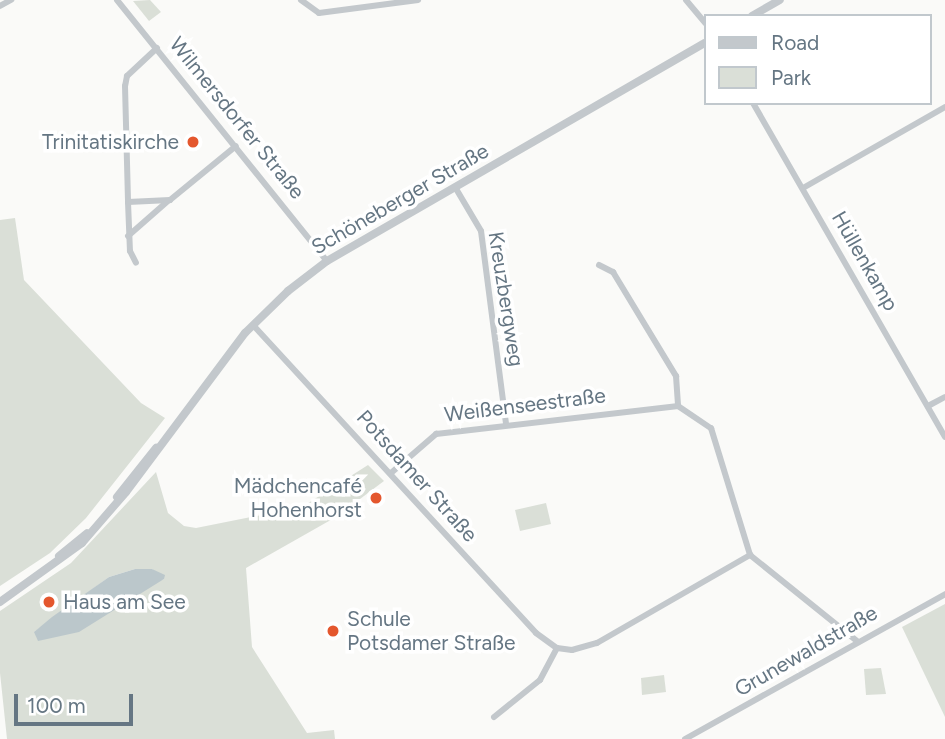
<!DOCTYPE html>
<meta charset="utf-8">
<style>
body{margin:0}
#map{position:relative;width:945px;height:739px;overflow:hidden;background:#fafaf8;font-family:Figtree,sans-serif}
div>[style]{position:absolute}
.green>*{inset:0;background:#dadfd7}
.water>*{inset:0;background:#bbc7cb}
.minor>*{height:6px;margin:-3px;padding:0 3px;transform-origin:3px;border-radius:3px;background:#c3c8cc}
.tertiary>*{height:8px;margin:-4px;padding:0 4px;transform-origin:4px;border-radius:4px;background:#c3c8cc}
.dots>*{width:19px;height:19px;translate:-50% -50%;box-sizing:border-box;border:4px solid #fff;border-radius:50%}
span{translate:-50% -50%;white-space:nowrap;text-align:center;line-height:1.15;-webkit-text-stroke:7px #fff;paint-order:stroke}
.street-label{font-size:21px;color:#657683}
.poi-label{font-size:21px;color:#657683}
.right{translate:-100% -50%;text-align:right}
.left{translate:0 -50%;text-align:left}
.legend{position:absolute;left:704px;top:14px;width:228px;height:91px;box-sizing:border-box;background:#fff;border:2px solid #c1c8cd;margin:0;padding:9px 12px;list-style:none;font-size:21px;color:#657683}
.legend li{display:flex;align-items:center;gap:14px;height:35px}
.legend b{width:35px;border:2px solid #c1c8cd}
.scale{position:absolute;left:14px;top:694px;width:119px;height:32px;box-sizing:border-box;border:4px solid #657683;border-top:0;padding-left:9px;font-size:21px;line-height:24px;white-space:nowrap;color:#657683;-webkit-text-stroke:5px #fff;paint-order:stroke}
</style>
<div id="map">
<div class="green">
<i style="clip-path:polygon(150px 0,161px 12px,149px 21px,133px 1px)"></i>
<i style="clip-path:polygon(15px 218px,24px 280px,141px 403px,165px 418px,86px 518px,50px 553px,0 586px,0 220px)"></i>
<i style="clip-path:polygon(evenodd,368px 465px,384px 481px,336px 517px,246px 568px,252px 647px,307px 733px,334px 730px,335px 739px,7px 739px,0 673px,0 611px,71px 563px,156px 472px,168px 513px,184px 526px,196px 528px,302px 507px,368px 465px,135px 569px,152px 569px,164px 579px,34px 632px,109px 577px,135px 569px)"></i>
<i style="clip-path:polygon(546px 503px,551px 524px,520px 531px,515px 510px)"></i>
<i style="clip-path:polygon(945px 604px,945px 717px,902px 627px)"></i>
<i style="clip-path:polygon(881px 668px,886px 694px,866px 695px,864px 669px)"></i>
<i style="clip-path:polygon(664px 675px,666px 692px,642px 695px,641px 678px)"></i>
</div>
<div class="water">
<i style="clip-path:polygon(135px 569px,152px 569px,165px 575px,164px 579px,79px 632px,38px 641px,34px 632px,52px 617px,109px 577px)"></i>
</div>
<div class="minor">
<i style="left:117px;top:0;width:335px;rotate:51.2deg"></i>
<i style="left:301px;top:0;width:22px;rotate:36deg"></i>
<i style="left:319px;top:13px;width:100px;rotate:-7.5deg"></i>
<i style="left:686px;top:0;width:30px;rotate:50deg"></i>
<i style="left:0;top:6px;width:13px;rotate:-29deg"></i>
<i style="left:157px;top:48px;width:41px;rotate:137deg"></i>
<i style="left:127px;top:76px;width:10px;rotate:101deg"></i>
<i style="left:125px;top:86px;width:116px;rotate:88.5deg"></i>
<i style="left:128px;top:202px;width:42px;rotate:-2.7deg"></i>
<i style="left:170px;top:200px;width:85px;rotate:-39.3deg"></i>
<i style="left:753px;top:103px;width:385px;rotate:60.1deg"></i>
<i style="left:455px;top:187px;width:51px;rotate:59.4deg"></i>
<i style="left:481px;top:231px;width:194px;rotate:82.6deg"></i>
<i style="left:803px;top:188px;width:163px;rotate:-29.7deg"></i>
<i style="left:128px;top:202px;width:49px;rotate:87.7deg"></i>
<i style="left:130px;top:251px;width:13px;rotate:63deg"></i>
<i style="left:128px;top:236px;width:53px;rotate:-41.2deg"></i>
<i style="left:599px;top:265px;width:16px;rotate:27deg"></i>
<i style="left:613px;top:272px;width:122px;rotate:58.8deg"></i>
<i style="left:676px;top:376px;width:30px;rotate:86deg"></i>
<i style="left:253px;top:325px;width:418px;rotate:47.4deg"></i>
<i style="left:536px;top:633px;width:26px;rotate:36deg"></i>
<i style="left:557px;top:648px;width:15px;rotate:8deg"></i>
<i style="left:572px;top:650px;width:26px;rotate:-16deg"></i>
<i style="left:597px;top:643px;width:177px;rotate:-29.9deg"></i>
<i style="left:750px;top:555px;width:137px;rotate:38.8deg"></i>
<i style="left:928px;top:406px;width:19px;rotate:-28deg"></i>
<i style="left:391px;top:473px;width:60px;rotate:-40.9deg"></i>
<i style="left:436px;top:434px;width:244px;rotate:-6.6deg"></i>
<i style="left:678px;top:406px;width:40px;rotate:34deg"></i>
<i style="left:711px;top:428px;width:133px;rotate:72.9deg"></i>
<i style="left:494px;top:717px;width:59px;rotate:-38.8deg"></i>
<i style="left:540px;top:680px;width:36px;rotate:-62deg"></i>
<i style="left:685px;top:739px;width:298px;rotate:-29.1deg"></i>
</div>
<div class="tertiary">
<i style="left:752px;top:16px;width:32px;rotate:-30deg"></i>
<i style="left:117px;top:497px;width:63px;rotate:-51.5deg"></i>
<i style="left:59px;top:556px;width:36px;rotate:-39deg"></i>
<i style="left:0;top:602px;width:101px;rotate:-35.7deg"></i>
<i style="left:82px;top:543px;width:67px;rotate:-49.2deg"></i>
<i style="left:126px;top:492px;width:199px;rotate:-53.2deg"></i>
<i style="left:245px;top:333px;width:60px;rotate:-44.3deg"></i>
<i style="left:288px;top:291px;width:49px;rotate:-37.6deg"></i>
<i style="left:327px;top:261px;width:436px;rotate:-30deg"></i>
</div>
<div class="dots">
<i style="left:193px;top:142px;background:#e4572e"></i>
<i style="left:376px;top:498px;background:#e4572e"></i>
<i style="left:49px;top:602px;background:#e4572e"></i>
<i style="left:333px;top:631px;background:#e4572e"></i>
</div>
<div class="street-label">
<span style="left:237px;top:118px;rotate:51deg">Wilmersdorfer Straße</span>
<span style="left:400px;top:199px;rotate:-30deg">Schöneberger Straße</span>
<span style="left:865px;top:261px;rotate:60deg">Hüllenkamp</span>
<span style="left:506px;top:299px;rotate:81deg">Kreuzbergweg</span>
<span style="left:525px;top:405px;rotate:-7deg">Weißenseestraße</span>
<span style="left:417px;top:476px;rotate:48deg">Potsdamer Straße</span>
<span style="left:806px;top:651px;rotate:-30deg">Grunewaldstraße</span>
</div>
<div class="poi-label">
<span class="right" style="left:179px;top:142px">Trinitatiskirche</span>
<span class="right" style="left:362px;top:498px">Mädchencafé<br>Hohenhorst</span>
<span class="left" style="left:63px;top:602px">Haus am See</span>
<span class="left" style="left:347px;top:631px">Schule<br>Potsdamer Straße</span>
</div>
<ul class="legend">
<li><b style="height:9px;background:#c3c8cc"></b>Road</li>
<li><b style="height:19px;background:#dadfd7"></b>Park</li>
</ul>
<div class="scale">100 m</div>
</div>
